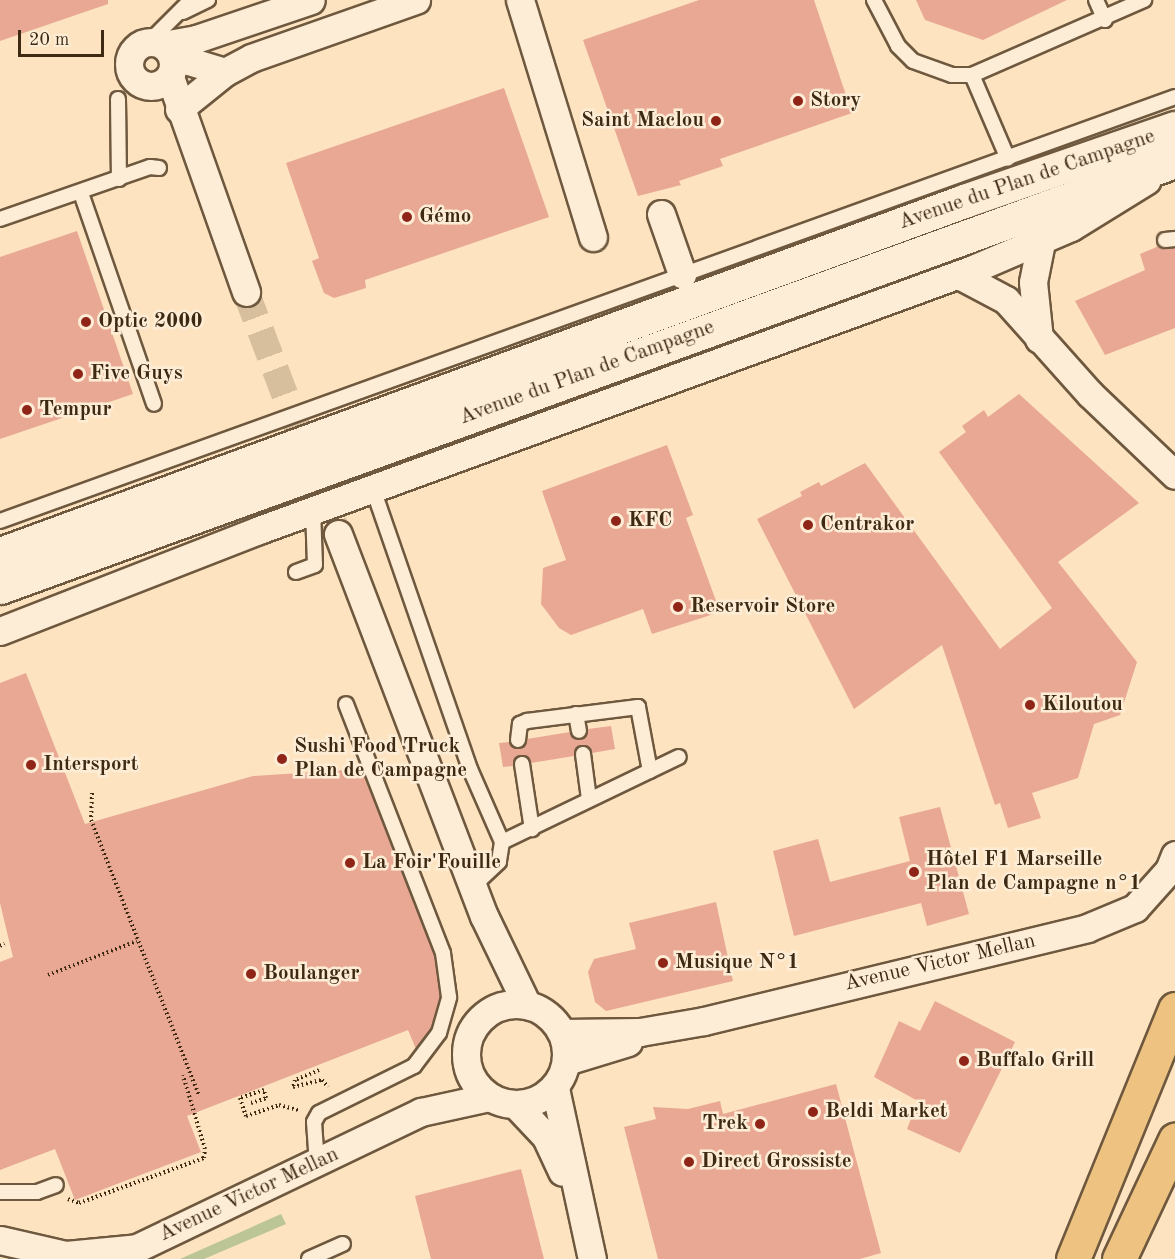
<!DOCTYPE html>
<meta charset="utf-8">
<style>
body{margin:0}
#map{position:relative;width:1175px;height:1259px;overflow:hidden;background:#fde3c0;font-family:"Old Standard TT",serif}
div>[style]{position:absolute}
.green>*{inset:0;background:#bbc596}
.building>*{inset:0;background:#e8a893}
.minor-tunnel>*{height:27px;margin-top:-13.5px;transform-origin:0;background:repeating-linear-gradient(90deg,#d7be9d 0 27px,transparent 0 41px)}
.path>*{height:4px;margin-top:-2px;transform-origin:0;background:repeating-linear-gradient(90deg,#3e2913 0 1.5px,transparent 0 4.5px)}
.roads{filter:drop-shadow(2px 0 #6e583e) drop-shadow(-2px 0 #6e583e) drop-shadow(0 2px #6e583e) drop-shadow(0 -2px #6e583e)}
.service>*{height:14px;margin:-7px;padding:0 7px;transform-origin:7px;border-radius:7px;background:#feedd6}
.minor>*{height:27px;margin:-13.5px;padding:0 13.5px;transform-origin:13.5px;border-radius:13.5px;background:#feedd6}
.minor>.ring{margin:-13.5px;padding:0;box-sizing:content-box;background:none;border:27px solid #feedd6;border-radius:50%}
.secondary>*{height:33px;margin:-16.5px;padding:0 16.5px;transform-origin:16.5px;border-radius:16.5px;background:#feedd6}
.motorway>*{height:33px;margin:-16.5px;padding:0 16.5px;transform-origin:16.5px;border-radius:16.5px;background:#eec280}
.dots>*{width:16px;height:16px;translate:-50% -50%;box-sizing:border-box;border:3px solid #feedd6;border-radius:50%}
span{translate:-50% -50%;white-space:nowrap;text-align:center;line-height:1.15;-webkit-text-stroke:5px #feedd6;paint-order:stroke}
.poi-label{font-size:21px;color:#3e2913;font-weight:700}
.left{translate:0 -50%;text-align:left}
.right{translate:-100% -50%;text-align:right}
.street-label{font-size:21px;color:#3e2913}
.scale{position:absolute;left:18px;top:30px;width:86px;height:27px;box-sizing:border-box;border:3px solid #3e2913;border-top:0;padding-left:8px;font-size:18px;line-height:21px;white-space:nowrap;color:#3e2913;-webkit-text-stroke:4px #feedd6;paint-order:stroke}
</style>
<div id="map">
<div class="green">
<i style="clip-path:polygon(281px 1214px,286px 1224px,204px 1259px,180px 1259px)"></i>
</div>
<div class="building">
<i style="clip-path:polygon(0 0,108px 0,108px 4px,0 41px)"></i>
<i style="clip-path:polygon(699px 0,814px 0,852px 113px,720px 159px,723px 166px,679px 181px,681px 185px,638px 196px,583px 40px)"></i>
<i style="clip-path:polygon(916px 0,1067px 0,983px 40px,925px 20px)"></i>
<i style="clip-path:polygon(504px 88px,549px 217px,365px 280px,366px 288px,334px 298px,324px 293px,312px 261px,319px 258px,286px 163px)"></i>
<i style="clip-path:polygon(77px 231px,133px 394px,0 439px,0 257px)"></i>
<i style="clip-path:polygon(1159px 246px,1175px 248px,1175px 328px,1105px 355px,1075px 301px,1145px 270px,1140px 254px)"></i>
<i style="clip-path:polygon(1019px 394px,1139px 503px,1058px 562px,1137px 662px,1120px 715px,1094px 724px,1078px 778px,1032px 793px,1041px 818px,1008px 828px,1000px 803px,995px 805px,942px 645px,854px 709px,757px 519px,802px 496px,800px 492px,819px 482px,821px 486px,865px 463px,1000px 649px,1052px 608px,939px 452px,966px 432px,962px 426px,984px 410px,988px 417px)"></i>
<i style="clip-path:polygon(667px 445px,693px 515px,686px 518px,720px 612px,652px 634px,643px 609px,571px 635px,559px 628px,541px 604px,543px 568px,566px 560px,542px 491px)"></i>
<i style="clip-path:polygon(26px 673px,85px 824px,253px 776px,362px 769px,434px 955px,440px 997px,431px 1029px,416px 1049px,408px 1030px,187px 1116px,201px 1152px,75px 1200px,55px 1149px,0 1170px,0 962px,13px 957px,0 903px,0 683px)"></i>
<i style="clip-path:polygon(611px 726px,615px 749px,592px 753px,581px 745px,574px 756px,531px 763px,520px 755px,513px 766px,503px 767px,499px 743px,509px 742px,521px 748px,527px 739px,570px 732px,580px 740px,588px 729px)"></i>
<i style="clip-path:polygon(940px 807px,969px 914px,927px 926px,921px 903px,794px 936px,773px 851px,818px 839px,830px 882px,910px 861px,899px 817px)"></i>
<i style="clip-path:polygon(716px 902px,733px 981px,606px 1011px,595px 1002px,588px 972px,594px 959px,636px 949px,629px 923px)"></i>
<i style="clip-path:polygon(935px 1001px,1015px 1042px,960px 1153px,907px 1129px,918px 1101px,874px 1077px,899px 1021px,920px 1031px)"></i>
<i style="clip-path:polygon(836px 1084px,881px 1253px,860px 1259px,658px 1259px,624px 1127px,656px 1119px,653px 1107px,688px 1109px,720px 1101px,723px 1114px)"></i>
<i style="clip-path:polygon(521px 1169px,544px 1259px,431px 1259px,415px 1196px)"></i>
</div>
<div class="minor-tunnel">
<i style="left:246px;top:292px;width:259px;rotate:69.2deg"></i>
</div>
<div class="path">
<i style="left:92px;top:793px;width:27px;rotate:92deg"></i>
<i style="left:91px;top:820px;width:296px;rotate:68.6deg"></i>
<i style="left:0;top:946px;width:5px;rotate:-22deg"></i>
<i style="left:48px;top:975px;width:95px;rotate:-20.9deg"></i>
<i style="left:319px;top:1070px;width:26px;rotate:157deg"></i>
<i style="left:295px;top:1080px;width:7px;rotate:106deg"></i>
<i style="left:293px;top:1087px;width:30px;rotate:-14deg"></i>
<i style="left:322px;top:1080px;width:9px;rotate:49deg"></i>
<i style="left:251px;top:1103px;width:16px;rotate:-18deg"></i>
<i style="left:266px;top:1098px;width:8px;rotate:-104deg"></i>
<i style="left:264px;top:1090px;width:25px;rotate:162deg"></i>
<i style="left:240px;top:1098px;width:19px;rotate:72deg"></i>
<i style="left:246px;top:1116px;width:35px;rotate:-18deg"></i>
<i style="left:279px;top:1105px;width:20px;rotate:15deg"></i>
<i style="left:68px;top:1199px;width:12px;rotate:20deg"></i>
<i style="left:79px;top:1203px;width:133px;rotate:-19.8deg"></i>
<i style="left:204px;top:1158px;width:9px;rotate:-84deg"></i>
<i style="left:205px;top:1149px;width:77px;rotate:-106.6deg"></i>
</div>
<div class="roads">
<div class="service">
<i style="left:874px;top:0;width:52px;rotate:62.4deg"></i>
<i style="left:898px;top:46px;width:21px;rotate:45deg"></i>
<i style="left:913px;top:61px;width:41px;rotate:19.7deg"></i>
<i style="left:952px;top:75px;width:20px"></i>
<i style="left:972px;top:75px;width:188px;rotate:-23.6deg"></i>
<i style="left:1096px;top:0;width:22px;rotate:66deg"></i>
<i style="left:183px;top:12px;width:28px;rotate:-26deg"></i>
<i style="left:149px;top:42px;width:59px;rotate:-45deg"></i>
<i style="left:972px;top:75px;width:91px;rotate:66.8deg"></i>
<i style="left:118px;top:99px;width:80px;rotate:89.3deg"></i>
<i style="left:81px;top:193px;width:223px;rotate:70.9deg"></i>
<i style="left:0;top:219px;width:159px;rotate:-19.1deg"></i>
<i style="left:150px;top:167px;width:9px;rotate:6deg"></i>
<i style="left:1165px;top:240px;width:10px;rotate:-6deg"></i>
<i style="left:373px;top:489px;width:296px;rotate:70.9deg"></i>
<i style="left:470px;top:769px;width:80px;rotate:66.3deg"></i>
<i style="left:502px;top:842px;width:20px;rotate:99deg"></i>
<i style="left:499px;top:862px;width:35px;rotate:137deg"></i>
<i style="left:0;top:521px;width:1249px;rotate:-19.84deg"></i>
<i style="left:296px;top:572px;width:20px;rotate:-20deg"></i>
<i style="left:315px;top:565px;width:55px;rotate:-92.1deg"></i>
<i style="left:576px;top:714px;width:17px;rotate:80deg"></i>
<i style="left:518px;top:740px;width:16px;rotate:-83deg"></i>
<i style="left:520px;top:724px;width:8px;rotate:-23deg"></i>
<i style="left:527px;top:721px;width:112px;rotate:-7.2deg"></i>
<i style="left:638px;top:707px;width:65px;rotate:79.4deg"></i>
<i style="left:583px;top:754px;width:45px;rotate:82.4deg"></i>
<i style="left:522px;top:764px;width:66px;rotate:81.3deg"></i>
<i style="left:502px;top:842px;width:196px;rotate:-25.7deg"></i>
<i style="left:317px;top:1164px;width:42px;rotate:-94.1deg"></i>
<i style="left:314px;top:1122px;width:10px;rotate:-61deg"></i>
<i style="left:319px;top:1113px;width:106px;rotate:-26.3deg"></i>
<i style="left:414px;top:1066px;width:41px;rotate:-52.9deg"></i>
<i style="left:439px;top:1033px;width:37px;rotate:-74deg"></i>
<i style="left:449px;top:997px;width:44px;rotate:-97.8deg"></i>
<i style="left:443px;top:953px;width:267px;rotate:-111.3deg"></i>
<i style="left:0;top:1192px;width:37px"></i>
<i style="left:37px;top:1192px;width:20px;rotate:-20deg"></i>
<i style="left:309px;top:1259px;width:37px;rotate:-24deg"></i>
</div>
<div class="minor">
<i style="left:520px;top:0;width:248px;rotate:72.9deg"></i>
<i class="ring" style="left:129px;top:42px;width:17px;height:17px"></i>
<i style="left:163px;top:45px;width:34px;rotate:-10deg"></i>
<i style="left:196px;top:39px;width:121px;rotate:-18.7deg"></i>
<i style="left:172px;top:56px;width:55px;rotate:16.8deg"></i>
<i style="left:225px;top:72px;width:30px;rotate:-28deg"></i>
<i style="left:251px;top:58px;width:175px;rotate:-19.4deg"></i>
<i style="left:170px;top:77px;width:228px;rotate:70.5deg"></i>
<i style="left:179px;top:109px;width:59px;rotate:-38.8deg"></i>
<i style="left:661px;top:214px;width:64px;rotate:70.7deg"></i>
<i style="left:959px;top:275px;width:53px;rotate:28deg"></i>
<i style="left:1006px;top:300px;width:126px;rotate:48.2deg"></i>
<i style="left:1090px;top:394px;width:117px;rotate:43.6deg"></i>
<i style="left:1039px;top:339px;width:57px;rotate:-96deg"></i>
<i style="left:1033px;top:282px;width:41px;rotate:-78.7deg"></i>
<i style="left:338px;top:534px;width:409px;rotate:69.1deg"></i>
<i style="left:484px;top:916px;width:99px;rotate:64.2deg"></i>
<i style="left:0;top:631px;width:278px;rotate:-21.3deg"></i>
<i style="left:259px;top:530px;width:760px;rotate:-20.08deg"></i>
<i style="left:973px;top:269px;width:107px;rotate:-23.2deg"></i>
<i style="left:1071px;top:227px;width:89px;rotate:-31.7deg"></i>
<i class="ring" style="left:466px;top:1004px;width:73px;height:73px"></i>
<i style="left:562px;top:1033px;width:78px;rotate:-0.7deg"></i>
<i style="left:640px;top:1032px;width:65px;rotate:-9.8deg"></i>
<i style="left:704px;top:1021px;width:394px;rotate:-13.6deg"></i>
<i style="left:1087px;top:928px;width:52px;rotate:-22.6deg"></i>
<i style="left:1135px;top:908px;width:51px;rotate:-48.2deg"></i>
<i style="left:1169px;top:870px;width:16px;rotate:-68deg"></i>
<i style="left:566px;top:1061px;width:65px;rotate:-17deg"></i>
<i style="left:555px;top:1088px;width:175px;rotate:77.8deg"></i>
<i style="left:516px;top:1105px;width:44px;rotate:46.8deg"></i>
<i style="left:546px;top:1137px;width:38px;rotate:65deg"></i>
<i style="left:0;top:1240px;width:68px;rotate:12.8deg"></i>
<i style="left:66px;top:1255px;width:71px;rotate:-5.6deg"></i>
<i style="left:137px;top:1248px;width:315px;rotate:-25.6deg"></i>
<i style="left:421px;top:1112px;width:70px;rotate:-12.4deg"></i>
</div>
<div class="secondary">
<i style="left:0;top:554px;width:1027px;rotate:-20.11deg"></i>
<i style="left:964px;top:201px;width:223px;rotate:-19.1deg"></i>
<i style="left:0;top:587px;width:1250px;rotate:-19.93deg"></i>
</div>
<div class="motorway">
<i style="left:1073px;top:1259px;width:270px;rotate:-67.8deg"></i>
<i style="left:1119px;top:1259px;width:132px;rotate:-64.8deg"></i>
</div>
</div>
<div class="dots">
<i style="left:798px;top:101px;background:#8f2418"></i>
<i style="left:716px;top:121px;background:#8f2418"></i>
<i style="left:407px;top:217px;background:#8f2418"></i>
<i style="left:86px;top:322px;background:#8f2418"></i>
<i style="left:78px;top:374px;background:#8f2418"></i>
<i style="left:27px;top:410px;background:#8f2418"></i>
<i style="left:616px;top:521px;background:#8f2418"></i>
<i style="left:808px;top:525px;background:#8f2418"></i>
<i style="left:678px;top:607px;background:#8f2418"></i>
<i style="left:1030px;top:705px;background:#8f2418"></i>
<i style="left:282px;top:759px;background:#8f2418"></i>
<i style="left:31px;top:765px;background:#8f2418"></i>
<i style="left:350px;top:863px;background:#8f2418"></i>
<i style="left:914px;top:872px;background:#8f2418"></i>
<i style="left:663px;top:963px;background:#8f2418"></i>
<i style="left:251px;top:974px;background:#8f2418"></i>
<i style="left:964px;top:1061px;background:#8f2418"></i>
<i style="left:813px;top:1112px;background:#8f2418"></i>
<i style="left:760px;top:1124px;background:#8f2418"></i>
<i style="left:689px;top:1162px;background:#8f2418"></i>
</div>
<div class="poi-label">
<span class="left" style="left:810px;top:101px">Story</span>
<span class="right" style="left:704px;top:121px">Saint Maclou</span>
<span class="left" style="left:419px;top:217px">Gémo</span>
<span class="left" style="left:98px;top:322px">Optic 2000</span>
<span class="left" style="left:90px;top:374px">Five Guys</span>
<span class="left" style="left:39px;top:410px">Tempur</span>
<span class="left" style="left:628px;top:521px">KFC</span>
<span class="left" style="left:820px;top:525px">Centrakor</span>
<span class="left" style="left:690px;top:607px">Reservoir Store</span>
<span class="left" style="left:1042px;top:705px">Kiloutou</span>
<span class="left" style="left:294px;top:759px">Sushi Food Truck<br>Plan de Campagne</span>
<span class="left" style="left:43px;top:765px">Intersport</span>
<span class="left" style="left:926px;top:872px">Hôtel F1 Marseille<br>Plan de Campagne n°1</span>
<span class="left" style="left:362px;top:863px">La Foir'Fouille</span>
<span class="left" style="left:675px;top:963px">Musique N°1</span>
<span class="left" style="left:263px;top:974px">Boulanger</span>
<span class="left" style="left:976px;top:1061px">Buffalo Grill</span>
<span class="left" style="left:825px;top:1112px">Beldi Market</span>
<span class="right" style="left:748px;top:1124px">Trek</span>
<span class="left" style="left:701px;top:1162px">Direct Grossiste</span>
</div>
<div class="street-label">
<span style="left:1027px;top:180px;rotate:-19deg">Avenue du Plan de Campagne</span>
<span style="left:587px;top:373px;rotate:-20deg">Avenue du Plan de Campagne</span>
<span style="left:940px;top:963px;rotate:-13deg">Avenue Victor Mellan</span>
<span style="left:249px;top:1195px;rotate:-25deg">Avenue Victor Mellan</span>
</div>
<div class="scale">20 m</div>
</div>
